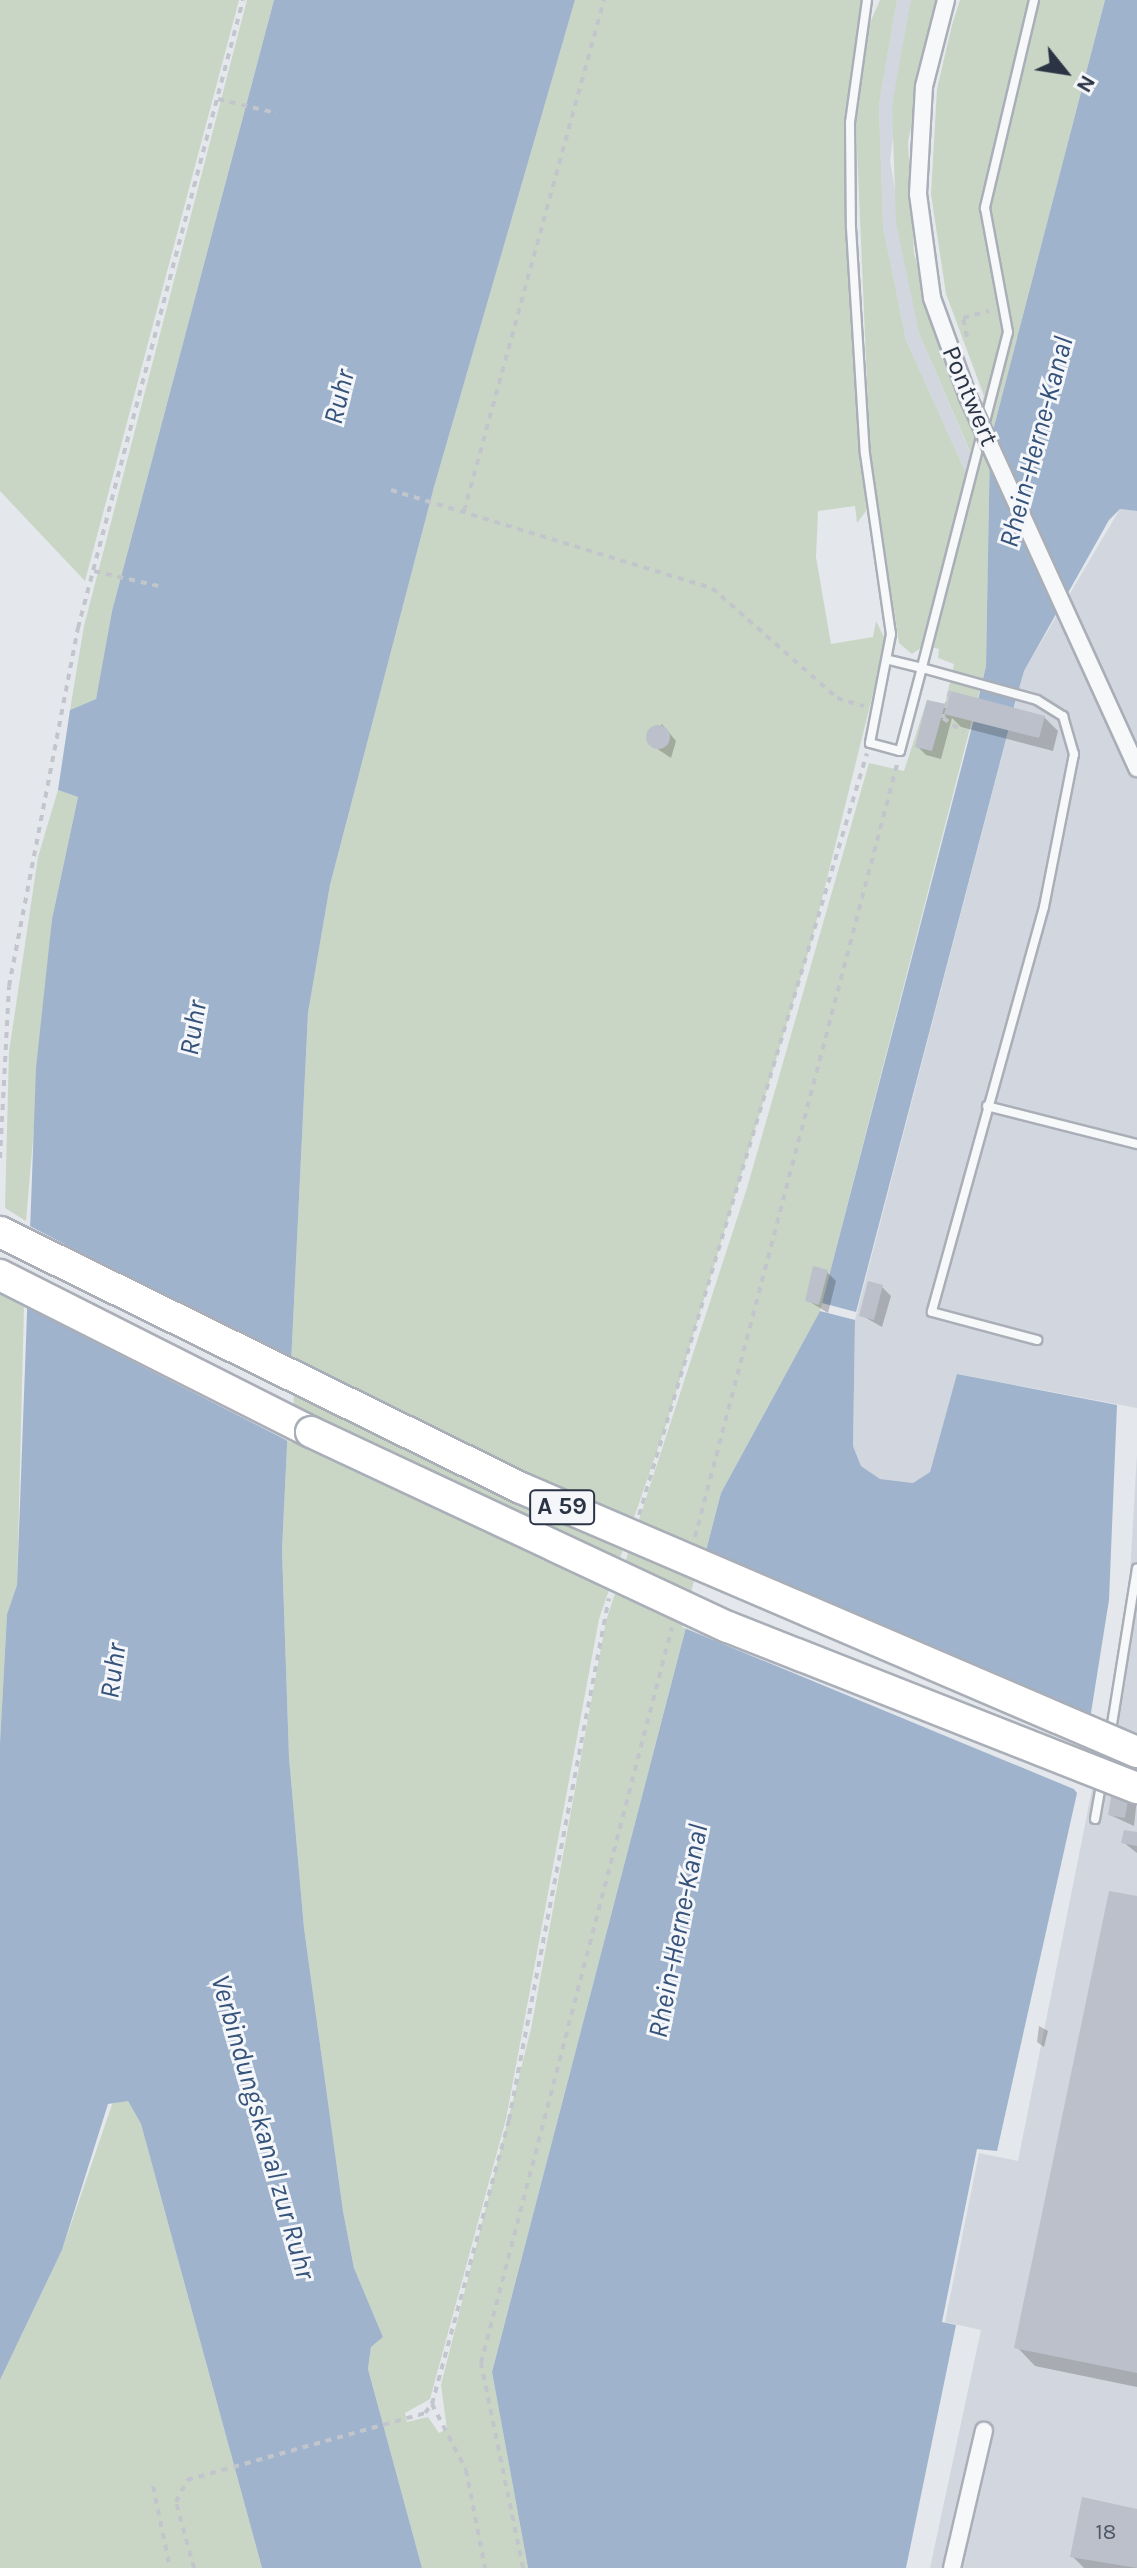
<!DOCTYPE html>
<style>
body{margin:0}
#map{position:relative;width:1137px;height:2568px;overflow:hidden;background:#e4e7ec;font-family:Karla,sans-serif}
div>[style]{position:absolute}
.built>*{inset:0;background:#d2d6de}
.green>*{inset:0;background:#c9d6c5}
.water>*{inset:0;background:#9fb4cc}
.pier>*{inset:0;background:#e4e7ec}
.shadow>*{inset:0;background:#0003}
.building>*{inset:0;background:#bbc0ca}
.round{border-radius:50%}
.path>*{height:4px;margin-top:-2px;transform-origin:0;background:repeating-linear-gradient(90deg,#c2c5cb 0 6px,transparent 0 12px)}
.roads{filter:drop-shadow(2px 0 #a9aeb7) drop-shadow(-2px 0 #a9aeb7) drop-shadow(0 2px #a9aeb7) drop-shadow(0 -2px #a9aeb7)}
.lane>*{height:8px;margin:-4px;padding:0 4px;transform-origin:4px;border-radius:4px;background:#f7f8fa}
.street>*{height:16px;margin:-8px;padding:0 8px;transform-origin:8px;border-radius:8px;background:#f7f8fa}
.highway>*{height:30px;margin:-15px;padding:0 15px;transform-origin:15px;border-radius:15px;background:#fff}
.bridges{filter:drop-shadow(2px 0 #a9aeb7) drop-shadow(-2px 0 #a9aeb7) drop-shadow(0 2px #a9aeb7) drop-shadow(0 -2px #a9aeb7)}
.street-bridge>*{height:16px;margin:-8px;padding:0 8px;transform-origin:8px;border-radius:8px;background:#f7f8fa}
.highway-bridge>*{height:30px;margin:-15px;padding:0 15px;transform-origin:15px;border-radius:15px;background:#fff}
span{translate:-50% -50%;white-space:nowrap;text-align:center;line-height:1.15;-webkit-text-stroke:6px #f4f6f9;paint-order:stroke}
.number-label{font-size:22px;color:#4f5766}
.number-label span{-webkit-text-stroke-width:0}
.shield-label span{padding:2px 6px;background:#f4f6f9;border:2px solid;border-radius:6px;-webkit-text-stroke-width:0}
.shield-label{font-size:24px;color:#2b3445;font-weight:700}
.street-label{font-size:26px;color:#2b3445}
.water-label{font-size:28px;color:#34527a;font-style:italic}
.north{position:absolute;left:1025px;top:32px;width:80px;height:80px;-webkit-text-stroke:6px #f4f6f9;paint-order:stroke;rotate:120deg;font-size:22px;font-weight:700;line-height:32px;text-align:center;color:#2b3445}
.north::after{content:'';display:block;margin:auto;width:28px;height:36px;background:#2b3445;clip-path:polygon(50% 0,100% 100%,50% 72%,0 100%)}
</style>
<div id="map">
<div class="built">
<i style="clip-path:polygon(897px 0,911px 0,890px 161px,919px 333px,972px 457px,965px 471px,906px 340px,883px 226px,879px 104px)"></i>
<i style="clip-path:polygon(1120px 509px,1137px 511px,1137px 1408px,958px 1374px,930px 1472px,913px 1483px,879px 1479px,861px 1466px,853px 1446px,855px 1320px,1024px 671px)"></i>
<i style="clip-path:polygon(1137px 1454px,1137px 2568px,930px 2568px,981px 2330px,945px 2322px,979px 2153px,1018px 2161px,1128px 1609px)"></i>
</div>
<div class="green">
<i style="clip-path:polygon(0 0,239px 0,85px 581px,0 491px)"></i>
<i style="clip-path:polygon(247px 0,274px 0,112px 611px,96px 699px,70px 710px,84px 626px)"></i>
<i style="clip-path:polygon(575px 0,862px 0,845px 123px,866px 511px,857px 523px,855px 506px,818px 511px,816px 557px,831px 644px,873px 637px,876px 621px,886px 641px,811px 943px,667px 1422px,599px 1619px,506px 2119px,430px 2399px,405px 2413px,407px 2422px,428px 2417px,439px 2433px,447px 2429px,441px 2385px,531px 2029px,606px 1621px,747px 1188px,869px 763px,904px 771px,927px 700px,945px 704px,954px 664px,938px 658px,939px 649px,925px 645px,912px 654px,899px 643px,870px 453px,856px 124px,867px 30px,880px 0,897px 0,879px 104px,883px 226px,906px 340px,965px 471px,972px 456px,919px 333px,896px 222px,892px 105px,911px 0,937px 0,908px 142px,914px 253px,941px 355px,974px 435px,984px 396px,946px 294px,931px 194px,937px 89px,952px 25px,960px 0,1105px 0,990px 442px,986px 666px,820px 1311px,721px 1493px,492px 2372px,528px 2568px,422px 2568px,368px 2369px,371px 2347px,383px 2337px,354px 2268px,343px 2211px,304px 1928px,289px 1757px,282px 1550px,308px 1013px,330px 885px,434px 487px)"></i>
<i style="clip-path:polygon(58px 790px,78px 797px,52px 919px,26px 1221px,5px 1208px,9px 1052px,38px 857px)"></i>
<i style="clip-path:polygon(0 1294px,24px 1307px,17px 1585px,7px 1614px,0 1743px)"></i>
<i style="clip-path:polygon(114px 2099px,128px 2101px,141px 2124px,262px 2568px,0 2568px,0 2380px,62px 2250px)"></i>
</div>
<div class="water">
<i style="clip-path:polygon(274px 0,575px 0,434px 487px,330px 885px,308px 1013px,282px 1550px,289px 1757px,304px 1928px,343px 2211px,354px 2268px,383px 2337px,371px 2347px,368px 2369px,422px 2568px,262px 2568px,141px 2124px,128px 2101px,108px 2104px,62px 2250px,0 2380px,0 1743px,7px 1614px,17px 1585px,36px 1068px,52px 919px,78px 797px,58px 790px,70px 710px,96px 699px,112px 611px)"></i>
<i style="clip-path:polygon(1105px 0,1137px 0,1137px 511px,1120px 509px,1109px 520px,1024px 671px,1012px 714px,977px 704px,986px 666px,990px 442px)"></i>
<i style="clip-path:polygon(975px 715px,1010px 724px,856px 1312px,822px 1303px)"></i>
<i style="clip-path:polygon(820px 1311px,855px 1320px,853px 1446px,861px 1466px,880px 1479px,913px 1483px,930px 1472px,957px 1374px,1117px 1405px,1109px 1600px,1086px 1744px,1070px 1784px,1077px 1793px,997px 2151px,977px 2149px,942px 2322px,956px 2325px,906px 2568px,528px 2568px,492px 2372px,721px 1493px)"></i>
</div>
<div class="pier">
<i style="clip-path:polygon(22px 1222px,295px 1364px,292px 1443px,20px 1304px)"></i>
<i style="clip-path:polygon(701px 1554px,1094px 1716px,1075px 1782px,1081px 1792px,682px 1627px)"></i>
</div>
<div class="shadow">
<i style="clip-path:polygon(944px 706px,1044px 717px,1058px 731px,1053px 751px,961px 727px,952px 718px,941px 759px,926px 755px,917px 746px)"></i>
<i style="clip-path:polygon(662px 724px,676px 741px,671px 758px,650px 744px)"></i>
<i style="clip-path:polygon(827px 1272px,836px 1281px,828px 1313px,807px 1300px)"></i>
<i style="clip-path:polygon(882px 1287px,891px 1296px,882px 1327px,861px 1315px)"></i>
<i style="clip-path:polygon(1114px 1788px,1137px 1798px,1134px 1826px,1110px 1815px)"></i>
<i style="clip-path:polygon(1137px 1834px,1137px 1853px,1123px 1842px)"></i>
<i style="clip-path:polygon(1137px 1898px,1137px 2387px,1035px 2366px,1017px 2347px)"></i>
<i style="clip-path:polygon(1039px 2026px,1048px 2031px,1044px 2047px,1037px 2042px)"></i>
<i style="clip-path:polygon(1137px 2511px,1137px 2568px,1084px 2568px,1072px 2556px)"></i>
</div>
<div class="building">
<i style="clip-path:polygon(951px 691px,1045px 716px,1039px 738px,944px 714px)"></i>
<i style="clip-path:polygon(927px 700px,945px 704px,932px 751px,915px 747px)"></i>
<i class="round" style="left:646px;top:725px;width:24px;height:24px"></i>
<i style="clip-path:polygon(813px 1266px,828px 1270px,819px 1305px,805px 1301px)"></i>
<i style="clip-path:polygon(868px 1281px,883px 1285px,874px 1320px,859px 1316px)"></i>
<i style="clip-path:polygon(1113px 1785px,1130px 1788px,1125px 1818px,1108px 1815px)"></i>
<i style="clip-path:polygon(1124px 1830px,1137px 1832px,1137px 1846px,1121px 1843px)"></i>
<i style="clip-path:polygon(1109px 1891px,1137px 1896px,1137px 2373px,1014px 2348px)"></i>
<i style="clip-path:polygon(1082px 2497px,1137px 2509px,1137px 2568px,1070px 2557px)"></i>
</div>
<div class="path">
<i style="left:218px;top:99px;width:60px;rotate:13.6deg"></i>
<i style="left:967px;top:337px;width:19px;rotate:-102deg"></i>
<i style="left:963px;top:318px;width:27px;rotate:-15deg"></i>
<i style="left:391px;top:490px;width:336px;rotate:17deg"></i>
<i style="left:712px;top:588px;width:167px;rotate:41.3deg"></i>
<i style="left:837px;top:698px;width:28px;rotate:17deg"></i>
<i style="left:464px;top:511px;width:530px;rotate:-74.68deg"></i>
<i style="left:94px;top:571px;width:71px;rotate:13.1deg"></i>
<i style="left:950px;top:691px;width:28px;rotate:105deg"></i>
<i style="left:943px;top:718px;width:25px;rotate:34deg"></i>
<i style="left:0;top:1158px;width:172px;rotate:-87deg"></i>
<i style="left:9px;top:986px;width:365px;rotate:-79.1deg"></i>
<i style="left:78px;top:628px;width:649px;rotate:-75.28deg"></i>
<i style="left:639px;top:1515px;width:795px;rotate:-73.34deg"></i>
<i style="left:695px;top:1537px;width:799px;rotate:-75.35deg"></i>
<i style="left:432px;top:2404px;width:74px;rotate:62.7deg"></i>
<i style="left:466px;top:2470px;width:100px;rotate:79deg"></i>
<i style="left:153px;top:2486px;width:84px;rotate:78.3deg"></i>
<i style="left:194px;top:2568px;width:68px;rotate:-105.3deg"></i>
<i style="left:176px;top:2502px;width:25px;rotate:-63deg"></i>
<i style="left:187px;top:2480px;width:247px;rotate:-15.7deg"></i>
<i style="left:425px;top:2413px;width:11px;rotate:-52deg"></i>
<i style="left:432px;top:2404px;width:294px;rotate:-74.8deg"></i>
<i style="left:509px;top:2120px;width:531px;rotate:-79.16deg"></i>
<i style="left:523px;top:2568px;width:209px;rotate:-101.6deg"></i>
<i style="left:481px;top:2363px;width:760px;rotate:-75.45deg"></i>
</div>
<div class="roads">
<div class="lane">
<i style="left:867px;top:0;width:124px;rotate:97.9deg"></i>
<i style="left:850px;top:123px;width:105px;rotate:89.5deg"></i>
<i style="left:851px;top:228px;width:226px;rotate:86.5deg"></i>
<i style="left:865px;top:454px;width:182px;rotate:81.8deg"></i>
<i style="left:891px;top:634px;width:111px;rotate:100.9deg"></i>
<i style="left:870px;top:743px;width:31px;rotate:15deg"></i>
<i style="left:900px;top:751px;width:86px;rotate:-75.2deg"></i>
<i style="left:922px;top:668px;width:32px;rotate:-166deg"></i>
<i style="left:1034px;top:0;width:214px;rotate:103.3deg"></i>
<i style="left:985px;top:208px;width:126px;rotate:79.5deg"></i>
<i style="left:1008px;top:332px;width:347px;rotate:104.4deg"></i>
<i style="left:922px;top:668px;width:119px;rotate:15.5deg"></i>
<i style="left:1037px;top:700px;width:31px;rotate:32deg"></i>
<i style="left:1063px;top:716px;width:40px;rotate:74deg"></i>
<i style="left:1074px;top:754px;width:156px;rotate:101.1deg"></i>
<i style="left:1044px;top:907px;width:420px;rotate:105.5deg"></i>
<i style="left:932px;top:1312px;width:109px;rotate:14.9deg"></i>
<i style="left:987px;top:1106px;width:155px;rotate:14.2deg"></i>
<i style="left:1105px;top:1768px;width:202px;rotate:-80.9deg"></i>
<i style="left:1095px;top:1819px;width:39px;rotate:-80deg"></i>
</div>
<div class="street">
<i style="left:946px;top:0;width:89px;rotate:104.3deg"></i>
<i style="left:924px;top:86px;width:108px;rotate:93.2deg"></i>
<i style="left:918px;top:194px;width:105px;rotate:82.3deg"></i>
<i style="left:932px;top:298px;width:105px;rotate:70deg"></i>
<i style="left:952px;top:2568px;width:141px;rotate:-76.9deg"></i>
</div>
<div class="highway">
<i style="left:0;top:1275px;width:348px;rotate:26.8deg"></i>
</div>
</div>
<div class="bridges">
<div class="street-bridge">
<i style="left:968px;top:397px;width:408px;rotate:65.5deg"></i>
</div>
<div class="highway-bridge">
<i style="left:0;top:1232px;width:580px;rotate:26.17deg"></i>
<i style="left:521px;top:1488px;width:670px;rotate:23.2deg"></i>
<i style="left:311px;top:1432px;width:460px;rotate:25.1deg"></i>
<i style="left:728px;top:1627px;width:440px;rotate:21.5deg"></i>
</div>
</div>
<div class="number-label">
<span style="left:1106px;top:2533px">18</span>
</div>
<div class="shield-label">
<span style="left:562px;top:1507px">A 59</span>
</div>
<div class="street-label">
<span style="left:970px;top:396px;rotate:67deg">Pontwert</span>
</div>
<div class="water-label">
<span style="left:339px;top:397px;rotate:-76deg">Ruhr</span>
<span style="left:1036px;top:442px;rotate:-75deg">Rhein-Herne-Kanal</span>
<span style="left:193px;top:1028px;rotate:-81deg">Ruhr</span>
<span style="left:113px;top:1671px;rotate:-82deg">Ruhr</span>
<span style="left:678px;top:1931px;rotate:-79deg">Rhein-Herne-Kanal</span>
<span style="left:263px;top:2127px;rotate:74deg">Verbindungskanal zur Ruhr</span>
</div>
<div class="north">N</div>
</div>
